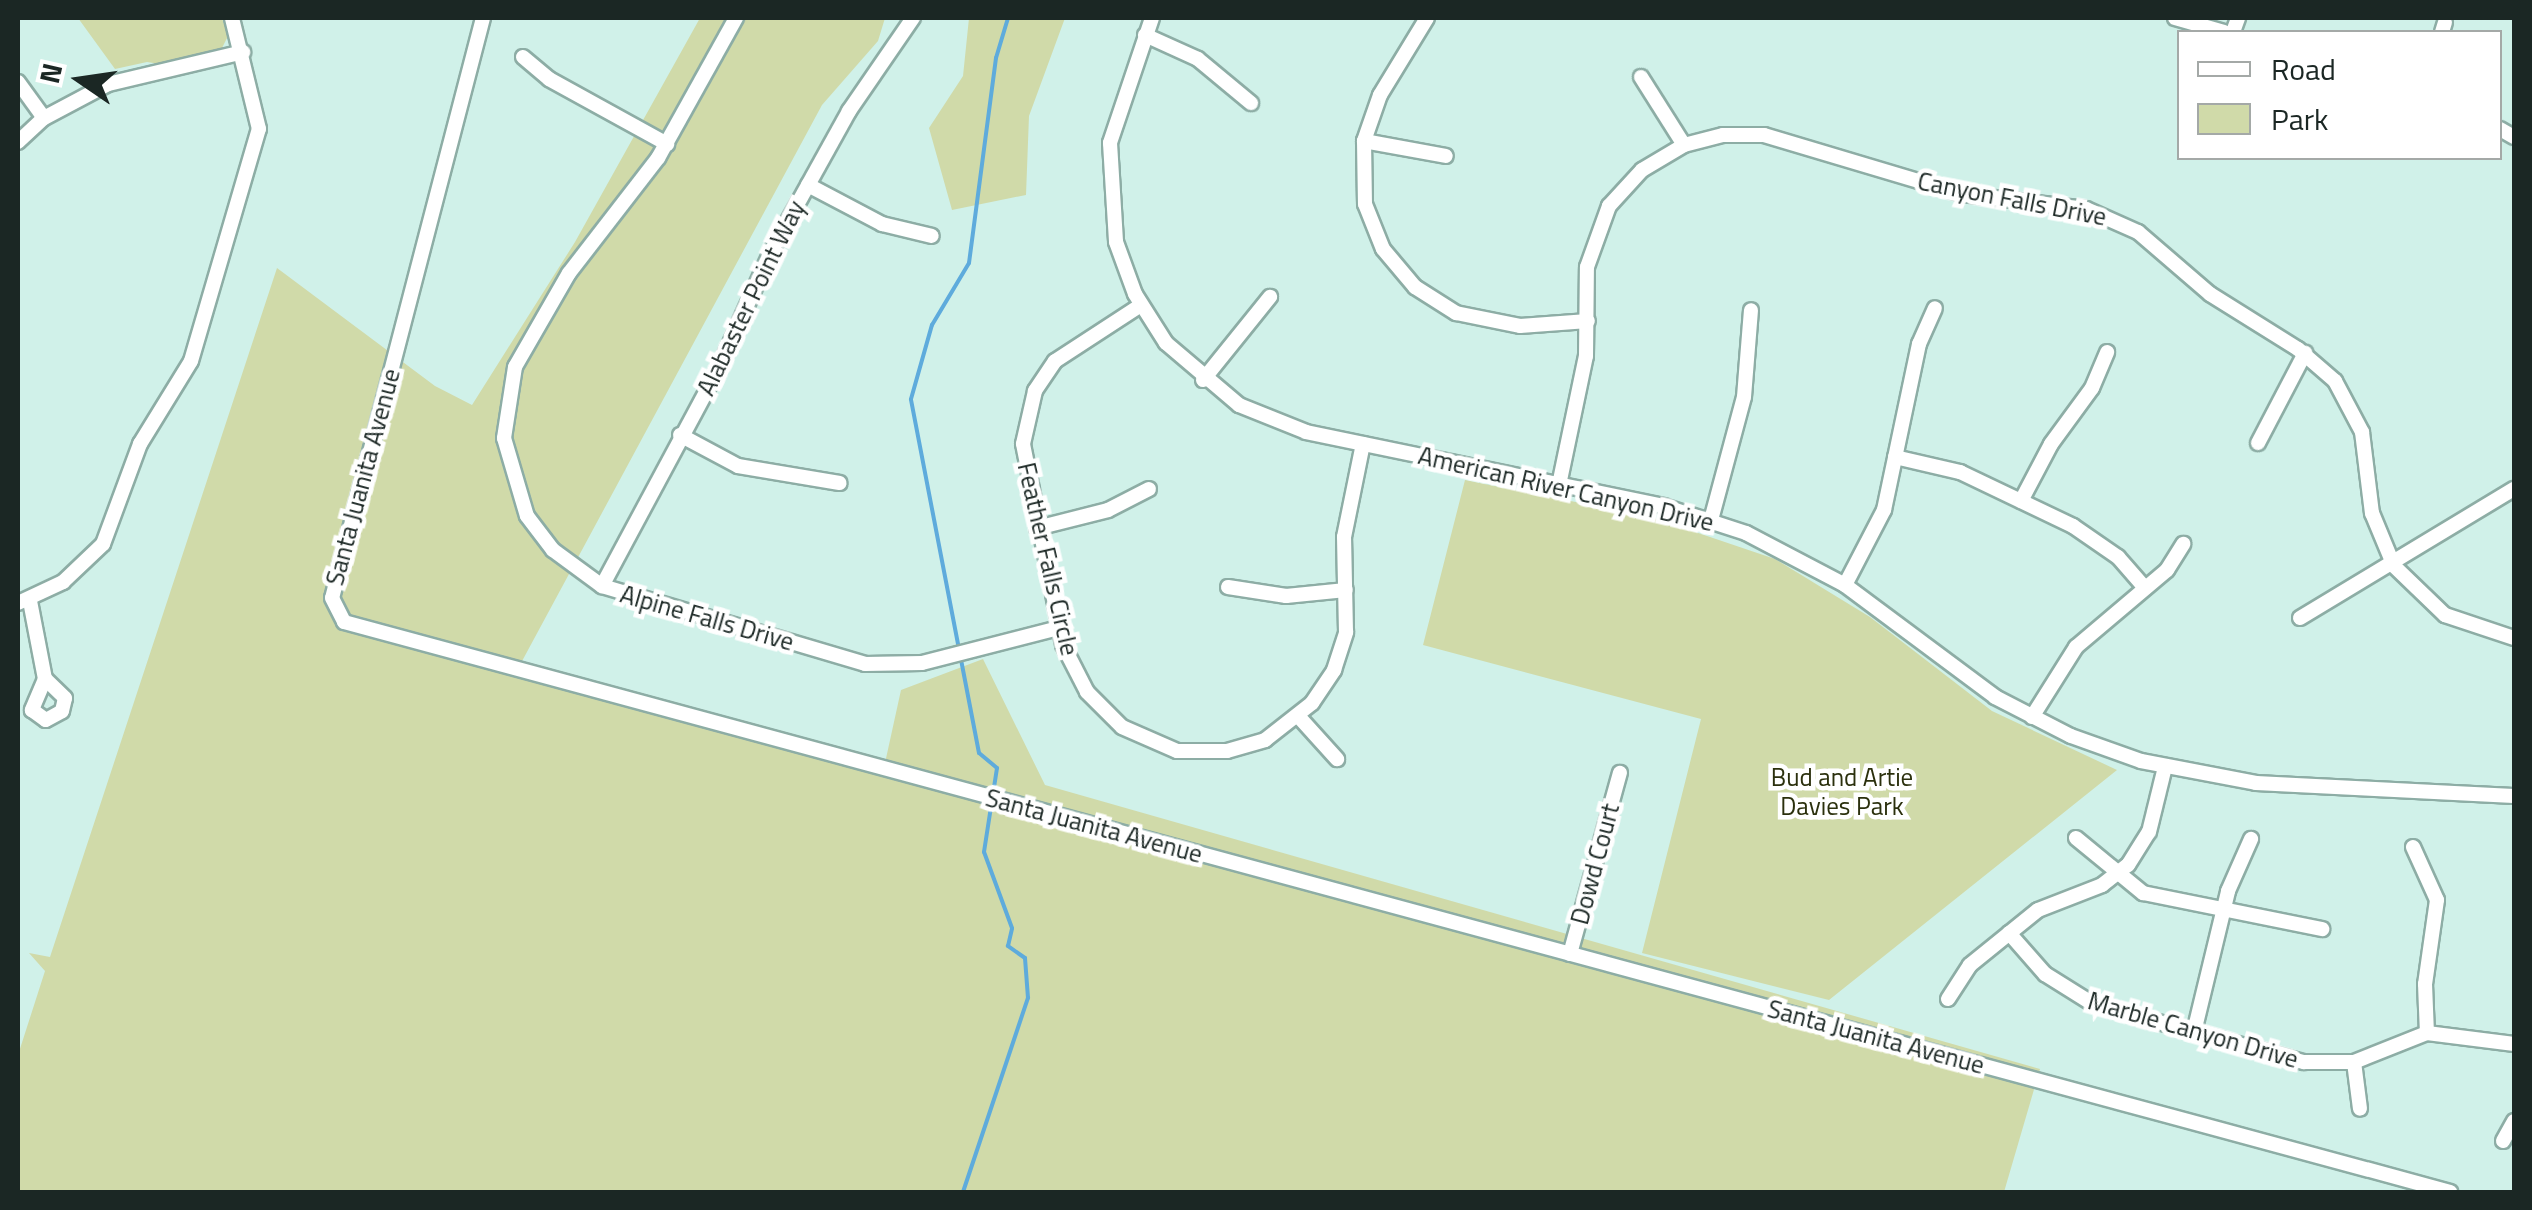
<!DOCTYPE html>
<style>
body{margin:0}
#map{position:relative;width:2532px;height:1210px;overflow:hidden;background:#d0f1e9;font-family:"Titillium Web",sans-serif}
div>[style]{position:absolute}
.green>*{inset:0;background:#d0daa9}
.stream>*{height:4px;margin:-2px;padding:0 2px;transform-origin:2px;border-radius:2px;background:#5eabdc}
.roads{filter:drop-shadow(2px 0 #8dada5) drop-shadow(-2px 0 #8dada5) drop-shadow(0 2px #8dada5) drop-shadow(0 -2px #8dada5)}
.minor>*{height:14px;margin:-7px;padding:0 7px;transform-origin:7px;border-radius:7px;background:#fff}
span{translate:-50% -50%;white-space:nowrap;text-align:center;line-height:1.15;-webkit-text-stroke:9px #fff;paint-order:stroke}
.street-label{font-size:25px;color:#1b2724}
.park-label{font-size:25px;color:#2b300d}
.frame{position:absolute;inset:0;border:20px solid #1b2724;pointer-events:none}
.legend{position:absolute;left:2177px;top:30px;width:325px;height:130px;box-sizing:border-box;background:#fff;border:2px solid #a4a9a7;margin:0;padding:12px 18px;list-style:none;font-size:30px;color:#1b2724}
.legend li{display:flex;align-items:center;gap:20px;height:50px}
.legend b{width:50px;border:2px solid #a4a9a7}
.north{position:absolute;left:30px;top:30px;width:100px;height:100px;-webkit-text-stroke:8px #fff;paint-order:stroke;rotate:283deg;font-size:28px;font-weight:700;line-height:40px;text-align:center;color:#1b2724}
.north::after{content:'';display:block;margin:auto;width:35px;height:45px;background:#1b2724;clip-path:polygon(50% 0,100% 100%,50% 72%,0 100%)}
</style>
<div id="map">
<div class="green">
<i style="clip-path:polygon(78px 18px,222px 18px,228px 36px,220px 52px,173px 66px,147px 62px,115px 69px)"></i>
<i style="clip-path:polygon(700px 18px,885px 18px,878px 41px,822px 105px,514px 676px,885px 763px,901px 690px,983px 659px,1045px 785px,2040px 1069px,2004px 1192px,18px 1192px,18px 1055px,45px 971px,29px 953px,50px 957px,277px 268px,435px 386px,472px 405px,575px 242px)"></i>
<i style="clip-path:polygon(969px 18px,1065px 18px,1029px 116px,1026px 195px,952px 210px,929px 128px,963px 76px)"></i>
<i style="clip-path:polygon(1465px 480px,1651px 517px,1775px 559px,1870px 617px,1992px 711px,2117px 770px,1829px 1000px,1642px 953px,1701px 719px,1423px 645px)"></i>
</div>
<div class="stream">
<i style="left:963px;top:1192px;width:205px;rotate:-71.5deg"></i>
<i style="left:1028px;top:998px;width:40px;rotate:-94.3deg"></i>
<i style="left:1025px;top:958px;width:21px;rotate:-145deg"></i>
<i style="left:1008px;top:946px;width:18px;rotate:-77deg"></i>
<i style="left:1012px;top:928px;width:81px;rotate:-110.2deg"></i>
<i style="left:984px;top:852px;width:85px;rotate:-81.2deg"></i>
<i style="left:997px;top:768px;width:23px;rotate:-140deg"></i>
<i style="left:979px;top:753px;width:360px;rotate:-100.9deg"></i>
<i style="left:911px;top:399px;width:77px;rotate:-74.2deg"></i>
<i style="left:932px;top:325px;width:72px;rotate:-59.2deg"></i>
<i style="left:969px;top:263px;width:207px;rotate:-82.5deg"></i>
<i style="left:996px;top:58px;width:42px;rotate:-73.3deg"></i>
</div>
<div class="roads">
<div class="minor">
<i style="left:483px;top:18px;width:599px;rotate:104.59deg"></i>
<i style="left:332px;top:598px;width:27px;rotate:63deg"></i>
<i style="left:344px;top:622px;width:2182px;rotate:15.14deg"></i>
<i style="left:736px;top:18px;width:160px;rotate:119.1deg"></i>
<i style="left:658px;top:158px;width:145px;rotate:127.7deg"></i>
<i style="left:569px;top:273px;width:108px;rotate:119.9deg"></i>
<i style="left:515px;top:367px;width:72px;rotate:98.8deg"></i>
<i style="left:504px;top:438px;width:81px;rotate:73.6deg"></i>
<i style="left:527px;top:516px;width:43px;rotate:52.6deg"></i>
<i style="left:553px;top:550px;width:61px;rotate:36.3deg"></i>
<i style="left:602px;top:586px;width:274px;rotate:16.5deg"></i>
<i style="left:865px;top:664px;width:57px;rotate:-1deg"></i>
<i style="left:922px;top:663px;width:140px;rotate:-14.4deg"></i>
<i style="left:1152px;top:18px;width:132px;rotate:108.6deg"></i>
<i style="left:1110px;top:143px;width:99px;rotate:86.5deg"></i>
<i style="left:1116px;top:242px;width:55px;rotate:69.9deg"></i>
<i style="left:1135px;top:294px;width:58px;rotate:57.7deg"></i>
<i style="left:1166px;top:343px;width:96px;rotate:40.3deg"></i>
<i style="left:1239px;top:405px;width:72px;rotate:21.9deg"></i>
<i style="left:1306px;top:432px;width:365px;rotate:11.7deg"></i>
<i style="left:1663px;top:506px;width:87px;rotate:18deg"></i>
<i style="left:1746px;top:533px;width:112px;rotate:27.7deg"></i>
<i style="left:1845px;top:585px;width:187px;rotate:36.7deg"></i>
<i style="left:1995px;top:697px;width:85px;rotate:27.2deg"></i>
<i style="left:2071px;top:736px;width:74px;rotate:19.7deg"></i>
<i style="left:2141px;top:761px;width:117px;rotate:10.8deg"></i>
<i style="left:2256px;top:783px;width:258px;rotate:2.9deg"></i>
<i style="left:1427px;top:18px;width:90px;rotate:121.4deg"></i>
<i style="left:1380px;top:95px;width:49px;rotate:109.2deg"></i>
<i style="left:1364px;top:141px;width:63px;rotate:89.1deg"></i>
<i style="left:1365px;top:204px;width:48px;rotate:68.2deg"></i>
<i style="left:1383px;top:249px;width:50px;rotate:49.9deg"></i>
<i style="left:1415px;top:287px;width:49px;rotate:32.4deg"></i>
<i style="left:1456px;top:313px;width:65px;rotate:11.5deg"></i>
<i style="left:1520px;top:326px;width:68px;rotate:-4.2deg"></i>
<i style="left:2175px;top:18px;width:51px;rotate:15.9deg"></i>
<i style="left:2233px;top:32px;width:15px;rotate:-70deg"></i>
<i style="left:2442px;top:32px;width:10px;rotate:-73deg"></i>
<i style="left:1145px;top:35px;width:58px;rotate:24.4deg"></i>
<i style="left:1198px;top:59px;width:69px;rotate:39.7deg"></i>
<i style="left:523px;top:57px;width:34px;rotate:40deg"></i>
<i style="left:549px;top:79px;width:135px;rotate:28.8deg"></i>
<i style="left:1641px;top:77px;width:80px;rotate:57.7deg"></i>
<i style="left:18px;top:82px;width:44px;rotate:54.2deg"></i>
<i style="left:2500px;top:129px;width:16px;rotate:30deg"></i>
<i style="left:1364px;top:141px;width:83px;rotate:10.4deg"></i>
<i style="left:18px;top:142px;width:35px;rotate:-43deg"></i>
<i style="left:44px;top:118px;width:72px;rotate:-28deg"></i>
<i style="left:108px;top:84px;width:139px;rotate:-13.3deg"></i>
<i style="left:808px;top:185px;width:84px;rotate:27.8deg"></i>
<i style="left:882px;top:224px;width:51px;rotate:13.5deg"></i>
<i style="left:1141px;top:305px;width:103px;rotate:146.9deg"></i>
<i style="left:1055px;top:361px;width:36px;rotate:124deg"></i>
<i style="left:1035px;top:391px;width:54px;rotate:102.8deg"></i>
<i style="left:1023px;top:444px;width:205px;rotate:78.7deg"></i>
<i style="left:1063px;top:645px;width:53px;rotate:62.9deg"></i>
<i style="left:1087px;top:692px;width:49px;rotate:45deg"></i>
<i style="left:1122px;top:727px;width:60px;rotate:23.6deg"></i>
<i style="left:1177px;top:751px;width:50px"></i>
<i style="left:1227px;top:751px;width:40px;rotate:-16deg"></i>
<i style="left:1265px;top:740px;width:60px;rotate:-38.2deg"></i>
<i style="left:1312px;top:703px;width:40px;rotate:-56deg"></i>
<i style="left:1334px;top:670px;width:40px;rotate:-72deg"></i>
<i style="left:1346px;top:632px;width:95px;rotate:-91.2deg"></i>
<i style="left:1344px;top:537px;width:95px;rotate:-78.5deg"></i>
<i style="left:1203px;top:380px;width:107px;rotate:-51.1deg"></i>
<i style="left:680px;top:435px;width:66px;rotate:28.1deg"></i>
<i style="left:738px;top:466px;width:103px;rotate:9.5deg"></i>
<i style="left:2258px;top:443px;width:102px;rotate:-62.4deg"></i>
<i style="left:1895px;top:457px;width:67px;rotate:13deg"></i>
<i style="left:1960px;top:472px;width:125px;rotate:25.5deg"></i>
<i style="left:2073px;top:526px;width:55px;rotate:34.6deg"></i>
<i style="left:2118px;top:557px;width:41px;rotate:48.9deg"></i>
<i style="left:1559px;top:485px;width:132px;rotate:-78.2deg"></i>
<i style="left:1586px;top:356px;width:89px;rotate:-89.4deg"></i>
<i style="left:1587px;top:267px;width:65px;rotate:-70.2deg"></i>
<i style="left:1609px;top:206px;width:49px;rotate:-47.5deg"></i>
<i style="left:1642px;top:170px;width:49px;rotate:-30.8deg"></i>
<i style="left:1684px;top:145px;width:40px;rotate:-14.4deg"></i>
<i style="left:1723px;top:135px;width:41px"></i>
<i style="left:1764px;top:135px;width:207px;rotate:16.6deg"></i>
<i style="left:1962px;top:194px;width:125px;rotate:6.9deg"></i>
<i style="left:2086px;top:209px;width:57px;rotate:23.9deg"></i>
<i style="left:2138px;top:232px;width:95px;rotate:40.7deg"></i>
<i style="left:2210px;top:294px;width:104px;rotate:32deg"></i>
<i style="left:2298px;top:349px;width:49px;rotate:40.9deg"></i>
<i style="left:2335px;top:381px;width:58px;rotate:62.1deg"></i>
<i style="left:2362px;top:432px;width:82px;rotate:83deg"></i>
<i style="left:2372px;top:513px;width:57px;rotate:67.5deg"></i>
<i style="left:2394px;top:566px;width:71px;rotate:43.9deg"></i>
<i style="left:2445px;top:615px;width:73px;rotate:18.4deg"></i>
<i style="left:2021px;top:501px;width:64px;rotate:-62.2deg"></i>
<i style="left:2051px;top:444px;width:69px;rotate:-53.8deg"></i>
<i style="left:2092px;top:388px;width:39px;rotate:-67deg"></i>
<i style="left:1711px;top:520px;width:127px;rotate:-75deg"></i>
<i style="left:1744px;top:397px;width:87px;rotate:-85.4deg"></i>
<i style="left:1037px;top:528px;width:73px;rotate:-14.2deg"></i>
<i style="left:1108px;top:510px;width:46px;rotate:-27.1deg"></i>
<i style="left:1845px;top:585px;width:85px;rotate:-62.5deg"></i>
<i style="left:1884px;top:510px;width:170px;rotate:-78.1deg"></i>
<i style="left:1919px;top:344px;width:39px;rotate:-66deg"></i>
<i style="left:602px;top:586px;width:250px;rotate:-61.8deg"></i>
<i style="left:720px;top:366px;width:127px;rotate:-65.9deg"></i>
<i style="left:772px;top:250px;width:159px;rotate:-61deg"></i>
<i style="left:849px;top:111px;width:113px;rotate:-55.5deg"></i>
<i style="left:1228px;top:587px;width:59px;rotate:8.8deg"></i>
<i style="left:1286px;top:596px;width:60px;rotate:-5.7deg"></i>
<i style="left:30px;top:601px;width:79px;rotate:79.1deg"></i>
<i style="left:45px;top:679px;width:34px;rotate:113deg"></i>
<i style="left:32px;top:710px;width:17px;rotate:36deg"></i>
<i style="left:46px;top:720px;width:18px;rotate:-29deg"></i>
<i style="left:62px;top:711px;width:13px;rotate:-77deg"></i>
<i style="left:65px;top:698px;width:28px;rotate:-136deg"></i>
<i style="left:18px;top:603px;width:50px;rotate:-25deg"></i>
<i style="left:63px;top:582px;width:55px;rotate:-43.5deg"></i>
<i style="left:103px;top:544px;width:107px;rotate:-69.7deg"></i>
<i style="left:140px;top:444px;width:97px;rotate:-58.4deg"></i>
<i style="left:191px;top:361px;width:242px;rotate:-73.7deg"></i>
<i style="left:259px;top:129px;width:114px;rotate:-103.7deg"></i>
<i style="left:2300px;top:618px;width:250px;rotate:-31.1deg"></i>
<i style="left:1299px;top:717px;width:57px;rotate:47.9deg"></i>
<i style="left:2032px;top:717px;width:83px;rotate:-57.8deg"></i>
<i style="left:2076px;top:647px;width:119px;rotate:-40.2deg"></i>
<i style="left:2167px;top:570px;width:31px;rotate:-58deg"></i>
<i style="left:2076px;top:838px;width:87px;rotate:39.4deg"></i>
<i style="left:2143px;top:893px;width:183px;rotate:11.4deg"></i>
<i style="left:2413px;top:847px;width:58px;rotate:65.6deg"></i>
<i style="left:2437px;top:900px;width:85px;rotate:98.1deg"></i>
<i style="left:2425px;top:984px;width:49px;rotate:87.7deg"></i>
<i style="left:2009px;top:933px;width:55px;rotate:48.7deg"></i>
<i style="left:2045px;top:974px;width:57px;rotate:32deg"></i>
<i style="left:2093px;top:1004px;width:219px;rotate:15.4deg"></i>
<i style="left:2304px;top:1062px;width:50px"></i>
<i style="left:2354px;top:1062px;width:79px;rotate:-21.7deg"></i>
<i style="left:2427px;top:1033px;width:88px;rotate:7.2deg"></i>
<i style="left:1570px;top:954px;width:188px;rotate:-74.6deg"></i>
<i style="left:1948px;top:999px;width:40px;rotate:-57.1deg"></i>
<i style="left:1970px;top:965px;width:87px;rotate:-39deg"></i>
<i style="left:2038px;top:910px;width:69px;rotate:-21.3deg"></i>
<i style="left:2102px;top:885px;width:33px;rotate:-38deg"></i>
<i style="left:2128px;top:865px;width:39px;rotate:-58deg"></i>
<i style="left:2149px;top:832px;width:67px;rotate:-76.2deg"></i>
<i style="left:2194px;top:1032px;width:145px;rotate:-76.4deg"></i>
<i style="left:2228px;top:891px;width:57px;rotate:-66.1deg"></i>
<i style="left:2354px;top:1062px;width:47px;rotate:82.7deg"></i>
<i style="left:2503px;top:1141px;width:23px;rotate:-61deg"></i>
</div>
</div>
<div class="street-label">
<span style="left:2012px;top:199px;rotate:11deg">Canyon Falls Drive</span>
<span style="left:751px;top:298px;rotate:-64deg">Alabaster Point Way</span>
<span style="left:363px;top:477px;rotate:-75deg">Santa Juanita Avenue</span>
<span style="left:1566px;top:489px;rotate:13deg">American River Canyon Drive</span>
<span style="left:1048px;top:559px;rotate:77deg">Feather Falls Circle</span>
<span style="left:707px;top:618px;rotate:16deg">Alpine Falls Drive</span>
<span style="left:1094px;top:826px;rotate:15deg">Santa Juanita Avenue</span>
<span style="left:1595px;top:864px;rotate:-75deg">Dowd Court</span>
<span style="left:2193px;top:1030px;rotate:16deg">Marble Canyon Drive</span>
<span style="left:1876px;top:1037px;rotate:15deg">Santa Juanita Avenue</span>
</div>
<div class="park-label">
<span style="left:1842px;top:792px">Bud and Artie<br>Davies Park</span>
</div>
<div class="frame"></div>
<ul class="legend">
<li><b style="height:12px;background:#fff"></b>Road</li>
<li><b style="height:28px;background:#d0daa9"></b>Park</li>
</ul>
<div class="north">N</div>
</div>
